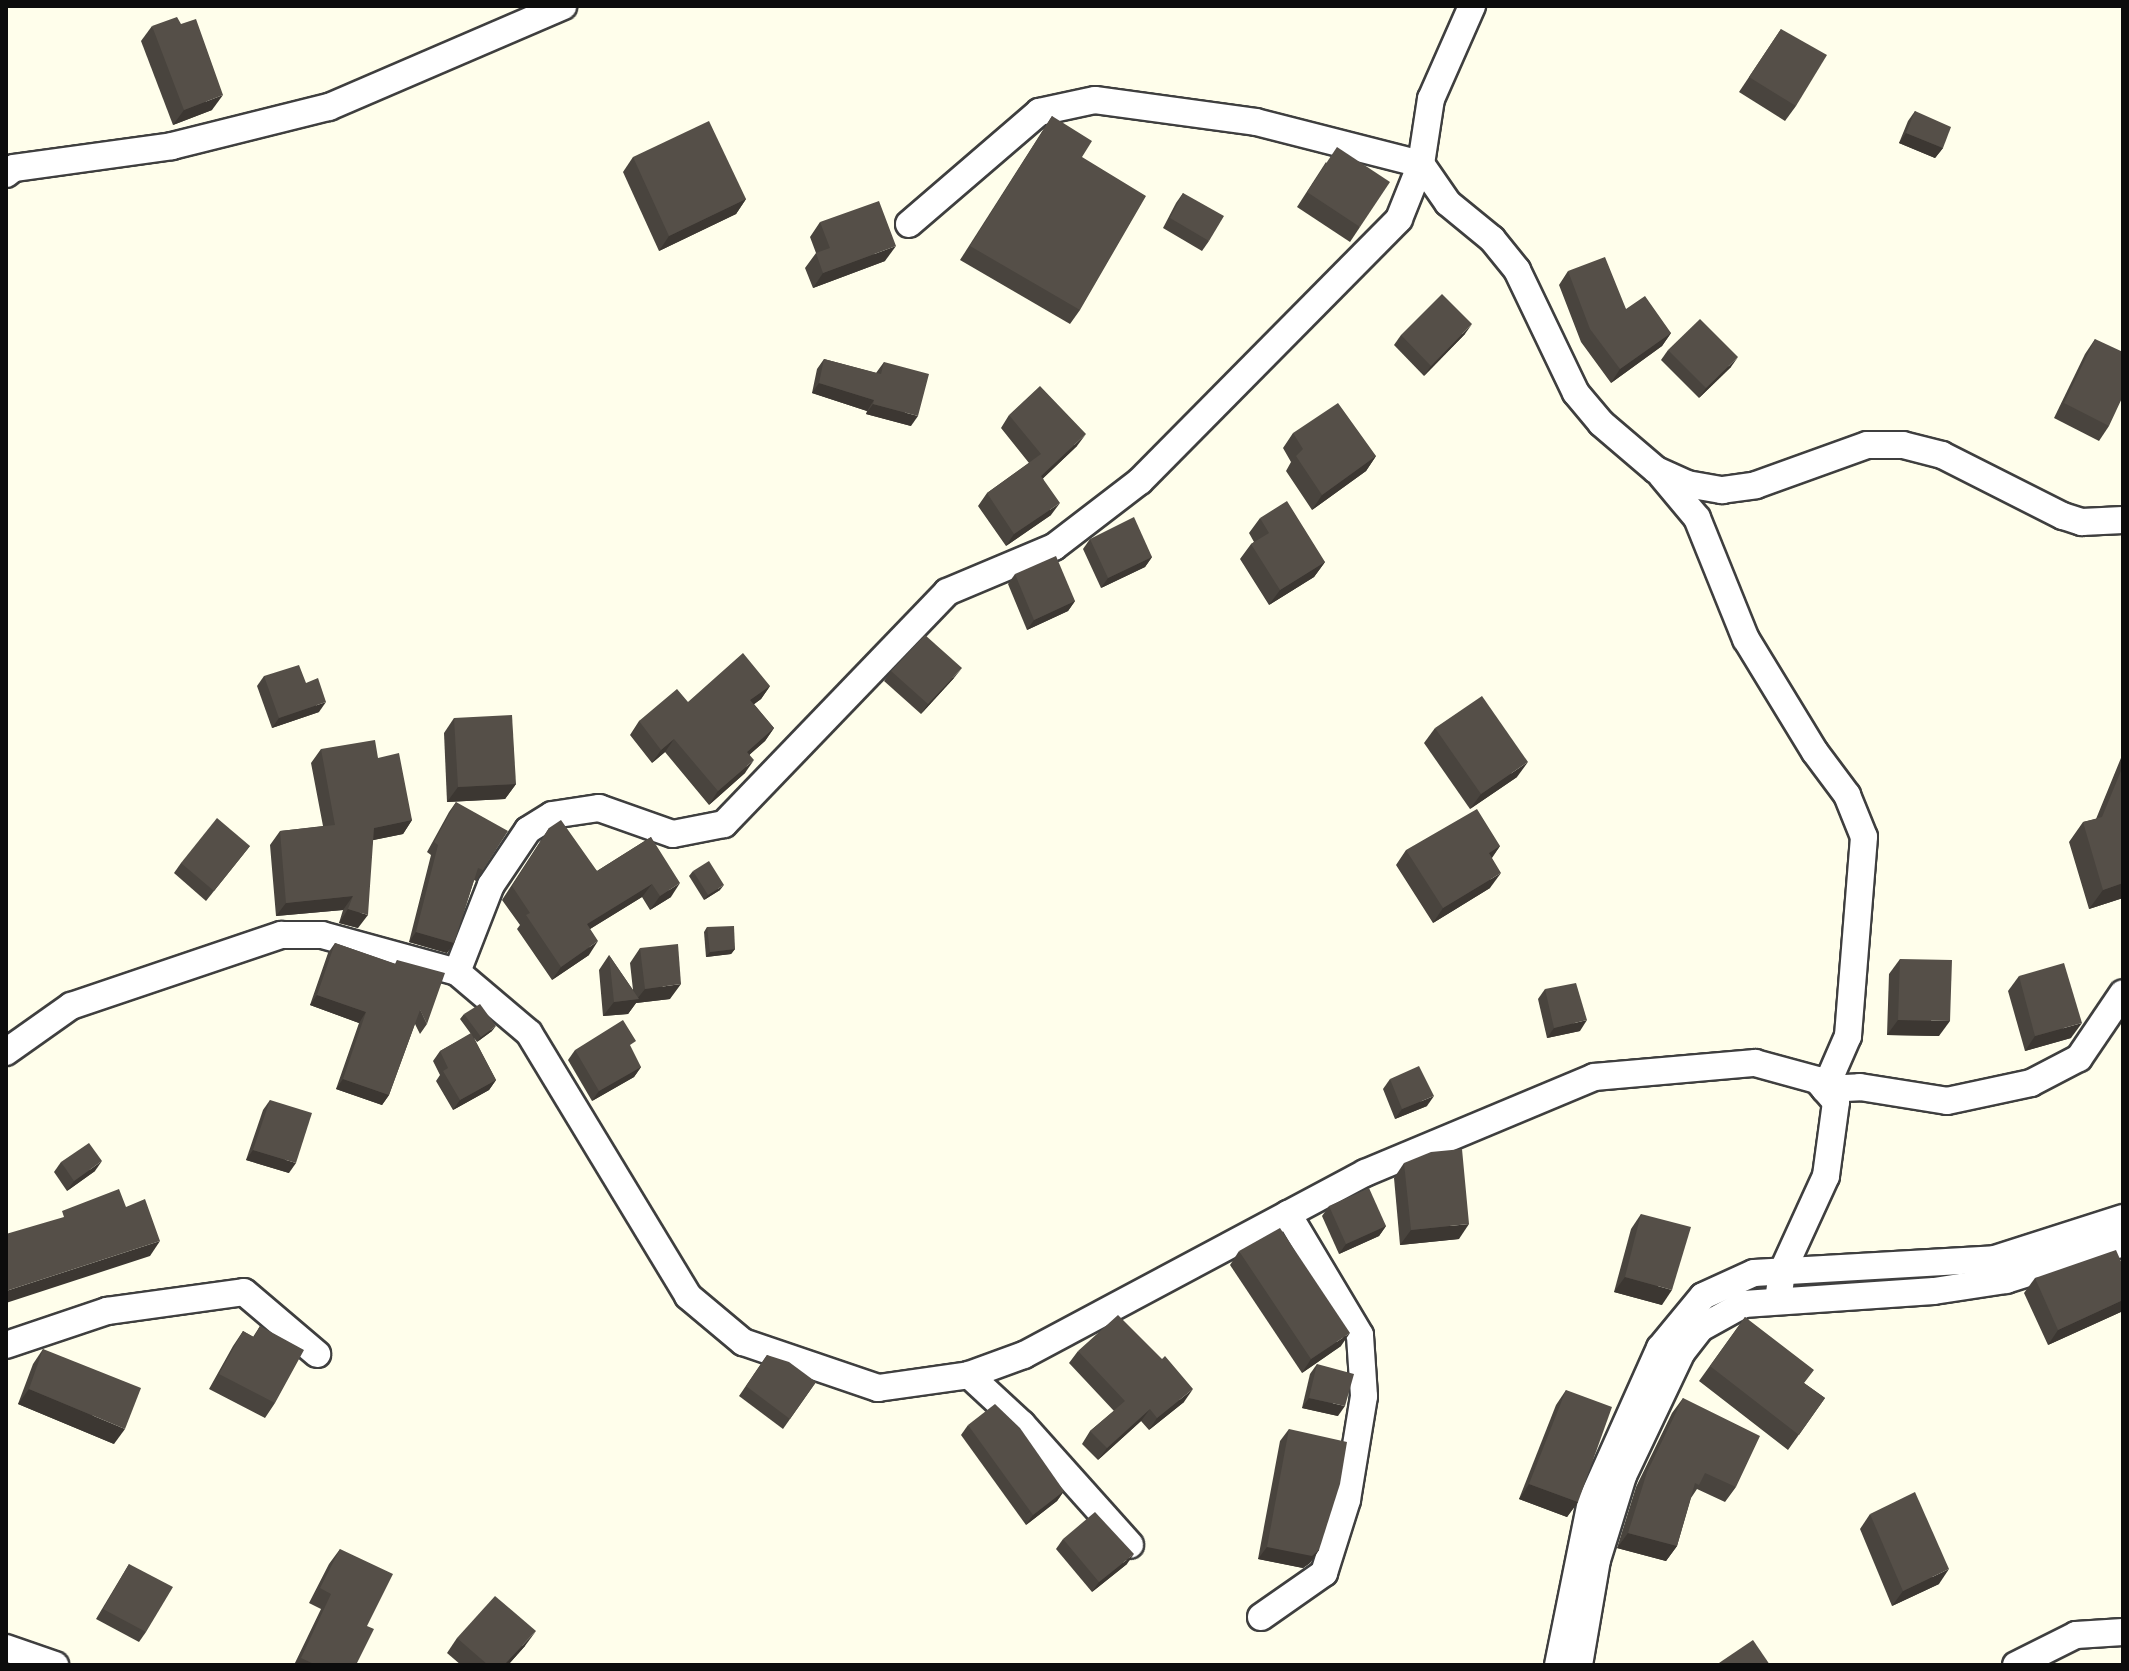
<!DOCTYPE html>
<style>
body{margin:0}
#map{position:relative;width:2129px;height:1671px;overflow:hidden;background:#fffeeb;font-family:Literata,serif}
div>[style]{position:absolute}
.roads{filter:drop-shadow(2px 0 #3f3f3f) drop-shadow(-2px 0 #3f3f3f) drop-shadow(0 2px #3f3f3f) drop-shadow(0 -2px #3f3f3f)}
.minor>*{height:26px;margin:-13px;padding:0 13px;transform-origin:13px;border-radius:13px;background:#fff}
.wall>*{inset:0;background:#49443e}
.shaded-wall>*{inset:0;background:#3c3732}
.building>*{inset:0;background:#554f48}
span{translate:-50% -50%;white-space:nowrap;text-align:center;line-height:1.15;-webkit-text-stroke:8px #fff;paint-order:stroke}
.frame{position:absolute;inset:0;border:8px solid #0c0c0c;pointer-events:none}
</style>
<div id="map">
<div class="roads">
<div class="minor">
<i style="left:6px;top:174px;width:10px;rotate:-37deg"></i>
<i style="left:14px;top:168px;width:160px;rotate:-7.9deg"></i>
<i style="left:172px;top:146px;width:162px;rotate:-14deg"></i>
<i style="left:329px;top:107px;width:255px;rotate:-23.3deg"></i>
<i style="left:909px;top:224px;width:172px;rotate:-40.7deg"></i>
<i style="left:1039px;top:112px;width:57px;rotate:-12.1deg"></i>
<i style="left:1095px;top:100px;width:162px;rotate:7.8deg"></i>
<i style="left:1256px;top:122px;width:170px;rotate:14.3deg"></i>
<i style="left:1421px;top:164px;width:47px;rotate:55.3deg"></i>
<i style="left:1448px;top:203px;width:57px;rotate:39.3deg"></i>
<i style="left:1492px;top:239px;width:40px;rotate:51deg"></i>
<i style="left:1517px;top:270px;width:136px;rotate:64.4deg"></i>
<i style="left:1576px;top:393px;width:39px;rotate:50deg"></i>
<i style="left:1601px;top:423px;width:72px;rotate:40.5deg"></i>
<i style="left:1656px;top:470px;width:34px;rotate:24deg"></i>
<i style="left:1687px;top:484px;width:36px;rotate:10deg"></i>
<i style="left:1722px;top:490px;width:34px;rotate:-8deg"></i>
<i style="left:1756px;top:485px;width:118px;rotate:-19.8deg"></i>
<i style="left:1867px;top:445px;width:36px"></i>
<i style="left:1903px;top:445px;width:40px;rotate:14.4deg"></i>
<i style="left:1942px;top:455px;width:136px;rotate:26.8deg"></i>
<i style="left:2063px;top:516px;width:20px;rotate:18deg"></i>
<i style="left:2082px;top:522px;width:41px;rotate:-2.8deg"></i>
<i style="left:1661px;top:475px;width:56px;rotate:50.1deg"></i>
<i style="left:1697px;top:518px;width:131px;rotate:68deg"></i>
<i style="left:1746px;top:639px;width:132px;rotate:58.6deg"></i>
<i style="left:1815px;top:752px;width:54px;rotate:53.3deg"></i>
<i style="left:1847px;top:795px;width:45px;rotate:68deg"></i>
<i style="left:1864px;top:837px;width:200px;rotate:94.6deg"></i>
<i style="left:1848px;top:1036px;width:58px;rotate:113.5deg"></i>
<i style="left:1825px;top:1089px;width:35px;rotate:-3deg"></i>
<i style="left:1860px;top:1087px;width:88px;rotate:9.1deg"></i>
<i style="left:1947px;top:1101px;width:86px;rotate:-12.1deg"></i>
<i style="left:2031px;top:1083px;width:54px;rotate:-27.5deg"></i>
<i style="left:2079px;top:1058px;width:78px;rotate:-55.9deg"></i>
<i style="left:457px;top:972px;width:93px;rotate:-68.7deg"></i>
<i style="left:491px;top:885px;width:66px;rotate:-56.1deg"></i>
<i style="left:528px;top:830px;width:28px;rotate:-32deg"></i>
<i style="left:552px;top:815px;width:48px;rotate:-8.5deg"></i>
<i style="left:599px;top:808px;width:78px;rotate:19.4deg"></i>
<i style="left:673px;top:834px;width:52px;rotate:-11.1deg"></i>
<i style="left:724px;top:824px;width:322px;rotate:-46.1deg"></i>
<i style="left:947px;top:592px;width:116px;rotate:-22.8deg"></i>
<i style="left:1054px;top:547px;width:108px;rotate:-37.5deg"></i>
<i style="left:1140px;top:481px;width:368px;rotate:-45.3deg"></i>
<i style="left:1399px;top:219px;width:59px;rotate:-68.2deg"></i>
<i style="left:1421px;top:164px;width:66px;rotate:-81.3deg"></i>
<i style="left:1431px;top:99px;width:102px;rotate:-66.2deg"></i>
<i style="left:6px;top:1052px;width:80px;rotate:-35.3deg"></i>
<i style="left:71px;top:1006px;width:222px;rotate:-18.7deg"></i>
<i style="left:281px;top:935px;width:41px"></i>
<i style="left:322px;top:935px;width:140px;rotate:15.3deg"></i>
<i style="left:457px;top:972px;width:94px;rotate:40.3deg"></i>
<i style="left:529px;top:1033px;width:307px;rotate:58.8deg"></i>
<i style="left:688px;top:1296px;width:72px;rotate:39.9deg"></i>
<i style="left:743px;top:1342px;width:143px;rotate:18.8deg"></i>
<i style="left:878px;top:1388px;width:92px;rotate:-8.1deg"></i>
<i style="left:969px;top:1375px;width:59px;rotate:-20deg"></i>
<i style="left:1024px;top:1355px;width:387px;rotate:-28.1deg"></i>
<i style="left:1365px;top:1173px;width:248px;rotate:-22.7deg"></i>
<i style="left:1594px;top:1077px;width:162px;rotate:-5deg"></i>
<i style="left:1755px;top:1063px;width:64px;rotate:15.3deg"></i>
<i style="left:1817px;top:1080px;width:29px;rotate:49deg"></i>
<i style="left:1836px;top:1102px;width:75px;rotate:97.7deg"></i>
<i style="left:1826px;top:1176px;width:106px;rotate:114.6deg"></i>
<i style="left:1782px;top:1272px;width:27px;rotate:98deg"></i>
<i style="left:6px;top:1345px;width:107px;rotate:-18.6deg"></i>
<i style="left:107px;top:1311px;width:138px;rotate:-7.9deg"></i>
<i style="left:244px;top:1292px;width:96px;rotate:40.3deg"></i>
<i style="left:969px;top:1375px;width:72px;rotate:42.8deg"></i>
<i style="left:1022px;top:1424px;width:162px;rotate:48.2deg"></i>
<i style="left:1261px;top:1617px;width:77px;rotate:-34.9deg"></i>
<i style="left:1324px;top:1573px;width:77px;rotate:-72.5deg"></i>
<i style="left:1347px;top:1500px;width:105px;rotate:-80.7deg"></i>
<i style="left:1364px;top:1396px;width:61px;rotate:-93.8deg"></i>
<i style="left:1360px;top:1335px;width:141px;rotate:-120.8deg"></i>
<i style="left:6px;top:1648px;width:52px;rotate:19.1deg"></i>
<i style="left:1558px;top:1665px;width:166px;rotate:-78.6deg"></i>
<i style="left:1591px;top:1502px;width:169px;rotate:-65.9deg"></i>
<i style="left:1660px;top:1348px;width:67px;rotate:-50.4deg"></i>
<i style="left:1703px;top:1296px;width:56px;rotate:-24.3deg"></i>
<i style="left:1754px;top:1273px;width:241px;rotate:-3.3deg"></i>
<i style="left:1995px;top:1259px;width:134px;rotate:-17.8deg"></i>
<i style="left:1579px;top:1665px;width:107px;rotate:-80.3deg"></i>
<i style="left:1597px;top:1560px;width:88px;rotate:-72.8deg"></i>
<i style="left:1623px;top:1476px;width:137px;rotate:-64.6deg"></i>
<i style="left:1682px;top:1352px;width:31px;rotate:-52deg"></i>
<i style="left:1701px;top:1328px;width:49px;rotate:-29.2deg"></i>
<i style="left:1744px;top:1304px;width:190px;rotate:-3.9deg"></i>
<i style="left:1934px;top:1291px;width:73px;rotate:-8.7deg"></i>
<i style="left:2006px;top:1280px;width:123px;rotate:-17.5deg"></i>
<i style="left:2016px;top:1665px;width:67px;rotate:-26.6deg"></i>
<i style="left:2076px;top:1635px;width:47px;rotate:-3.7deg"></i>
</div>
</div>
<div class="wall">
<i style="clip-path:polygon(152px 26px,212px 110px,173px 125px,141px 41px)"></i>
<i style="clip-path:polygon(1781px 29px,1796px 106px,1785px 121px,1739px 92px)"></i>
<i style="clip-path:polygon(1915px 111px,1943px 148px,1935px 158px,1899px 143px,1908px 121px)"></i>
<i style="clip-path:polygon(1052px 116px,1082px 157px,1080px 310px,1070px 324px,960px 260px)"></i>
<i style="clip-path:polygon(633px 157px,746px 199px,736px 214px,659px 251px,623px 172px)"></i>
<i style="clip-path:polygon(1326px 162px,1360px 227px,1350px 242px,1297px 207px)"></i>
<i style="clip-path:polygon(1183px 193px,1209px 241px,1202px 251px,1163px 228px,1176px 203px)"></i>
<i style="clip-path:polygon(820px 222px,885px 261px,813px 288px,805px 268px,816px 253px,810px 237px)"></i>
<i style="clip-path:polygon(1568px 271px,1626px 309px,1671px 333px,1662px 346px,1611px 383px,1581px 342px,1559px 285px)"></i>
<i style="clip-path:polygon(1465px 334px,1424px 376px,1394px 345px,1401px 335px)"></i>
<i style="clip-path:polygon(2095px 339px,2109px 426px,2099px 441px,2054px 418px,2085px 354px)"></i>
<i style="clip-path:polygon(1668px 350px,1731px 367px,1699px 398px,1661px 360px)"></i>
<i style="clip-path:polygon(824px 359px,876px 373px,884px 362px,911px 426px,866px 414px,867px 411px,812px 393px,817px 369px)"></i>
<i style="clip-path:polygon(1009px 415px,1077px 446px,1043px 478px,1051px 515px,1006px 546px,978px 506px,987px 493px,1029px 463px,1001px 428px)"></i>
<i style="clip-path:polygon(1293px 433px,1376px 456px,1366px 471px,1312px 510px,1286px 471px,1291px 462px,1283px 448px)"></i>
<i style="clip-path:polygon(1260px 518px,1325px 562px,1314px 577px,1269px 605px,1240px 559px,1251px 544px,1254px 542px,1249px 533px)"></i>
<i style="clip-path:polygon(1090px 539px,1152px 557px,1145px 567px,1101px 588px,1083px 549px)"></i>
<i style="clip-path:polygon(1015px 574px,1075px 601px,1068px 611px,1027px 630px,1008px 584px)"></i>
<i style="clip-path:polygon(891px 671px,954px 678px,921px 714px,884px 681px)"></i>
<i style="clip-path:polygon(264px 676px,306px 683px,319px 712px,272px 728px,257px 686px)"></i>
<i style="clip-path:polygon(770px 686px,761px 699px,754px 704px,774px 728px,765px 741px,750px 754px,745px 773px,709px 805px,665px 752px,652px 763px,630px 735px,639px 721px,688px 702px)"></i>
<i style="clip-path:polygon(454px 718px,516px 784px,505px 799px,447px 802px,444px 733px)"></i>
<i style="clip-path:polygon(1435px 728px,1517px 777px,1470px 809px,1424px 743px)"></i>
<i style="clip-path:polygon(321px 749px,378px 758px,412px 820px,403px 834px,373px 840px,358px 928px,339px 923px,343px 910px,276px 916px,270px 845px,280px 831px,323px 826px,311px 763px)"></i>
<i style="clip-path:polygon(2123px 753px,2123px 898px,2089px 909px,2069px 842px,2083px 822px,2096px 819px)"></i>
<i style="clip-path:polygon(456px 802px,483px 870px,476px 881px,474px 880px,454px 943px,447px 953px,409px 942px,431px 855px,427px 852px,449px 812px)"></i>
<i style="clip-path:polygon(549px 828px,597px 871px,651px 837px,671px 897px,650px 910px,642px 897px,590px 929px,589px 955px,552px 980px,517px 929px,520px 925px,502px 900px)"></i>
<i style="clip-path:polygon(250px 846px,206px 901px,174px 873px,181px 863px)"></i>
<i style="clip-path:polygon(1500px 846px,1492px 858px,1490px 888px,1433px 923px,1396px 865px,1406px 850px)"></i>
<i style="clip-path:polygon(693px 871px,720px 890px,704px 900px,689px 876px)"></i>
<i style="clip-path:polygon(707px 927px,735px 949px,731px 954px,706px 957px,704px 932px)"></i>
<i style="clip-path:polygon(335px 943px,395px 964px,397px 960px,427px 1024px,420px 1034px,415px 1024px,389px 1095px,382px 1105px,336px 1089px,359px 1023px,310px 1005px,328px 953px)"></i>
<i style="clip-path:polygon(640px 948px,670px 999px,636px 1003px,628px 1014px,603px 1016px,599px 970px,609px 955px,633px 990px,630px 963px)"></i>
<i style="clip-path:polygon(1900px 959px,1939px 1036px,1887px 1035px,1889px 974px)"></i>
<i style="clip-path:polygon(2019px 976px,2071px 1038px,2025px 1051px,2008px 991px)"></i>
<i style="clip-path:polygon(1545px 989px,1580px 1031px,1547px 1038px,1538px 999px)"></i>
<i style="clip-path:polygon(464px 1014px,492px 1031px,477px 1042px,474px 1038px,496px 1080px,489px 1090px,453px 1110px,436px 1081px,440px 1075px,433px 1061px,440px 1051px,471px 1034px,460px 1019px)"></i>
<i style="clip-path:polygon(575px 1050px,641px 1067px,634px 1077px,592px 1101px,568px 1060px)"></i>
<i style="clip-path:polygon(1390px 1079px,1427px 1106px,1395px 1119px,1383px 1089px)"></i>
<i style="clip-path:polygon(270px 1100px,289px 1173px,246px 1160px,263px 1110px)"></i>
<i style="clip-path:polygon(61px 1162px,95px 1171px,67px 1191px,54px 1172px)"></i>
<i style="clip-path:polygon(1404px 1163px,1459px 1239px,1400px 1245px,1394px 1178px)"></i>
<i style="clip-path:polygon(1329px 1206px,1386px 1226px,1379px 1236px,1339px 1254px,1322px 1216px)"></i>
<i style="clip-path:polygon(1641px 1214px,1662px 1305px,1614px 1292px,1631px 1229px)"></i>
<i style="clip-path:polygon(1239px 1251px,1341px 1346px,1302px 1373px,1230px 1265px)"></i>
<i style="clip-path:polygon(2123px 1266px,2123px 1311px,2048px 1345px,2024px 1293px,2035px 1278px)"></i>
<i style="clip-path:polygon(1745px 1317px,1804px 1383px,1825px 1398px,1788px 1450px,1699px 1381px)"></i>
<i style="clip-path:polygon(260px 1326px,275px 1403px,265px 1418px,209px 1389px,233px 1346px,243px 1331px,253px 1337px)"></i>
<i style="clip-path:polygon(43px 1349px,114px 1444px,18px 1404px,33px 1364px)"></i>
<i style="clip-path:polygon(1078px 1351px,1184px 1402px,1149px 1430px,1141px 1421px,1098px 1460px,1082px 1444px,1090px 1431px,1114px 1411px,1069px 1363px)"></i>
<i style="clip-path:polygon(767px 1355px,816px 1382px,783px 1429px,739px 1396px)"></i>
<i style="clip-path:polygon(1317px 1364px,1338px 1416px,1302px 1408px,1310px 1374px)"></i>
<i style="clip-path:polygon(1566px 1390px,1578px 1502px,1567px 1517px,1519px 1499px,1556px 1405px)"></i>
<i style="clip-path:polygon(1683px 1398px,1736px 1487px,1725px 1502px,1697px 1489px,1691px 1498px,1677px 1546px,1666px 1561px,1617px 1548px,1636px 1487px,1672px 1413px)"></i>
<i style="clip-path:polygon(968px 1425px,1064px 1491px,1057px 1501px,1026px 1525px,961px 1435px)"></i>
<i style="clip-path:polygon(1289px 1429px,1319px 1550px,1310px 1563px,1303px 1568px,1258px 1559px,1280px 1441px)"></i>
<i style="clip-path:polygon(1870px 1514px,1939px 1584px,1892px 1606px,1860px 1529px)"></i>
<i style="clip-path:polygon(1063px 1539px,1127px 1564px,1092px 1592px,1056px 1549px)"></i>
<i style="clip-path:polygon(340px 1549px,356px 1665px,294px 1665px,321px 1609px,309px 1603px,329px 1564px)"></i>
<i style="clip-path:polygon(129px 1564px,146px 1632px,139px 1642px,96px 1619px)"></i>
<i style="clip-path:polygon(457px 1638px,525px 1646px,508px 1665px,461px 1665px,447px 1653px)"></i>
</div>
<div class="shaded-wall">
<i style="clip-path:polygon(223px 95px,212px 110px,173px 125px,184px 110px)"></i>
<i style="clip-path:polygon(1906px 133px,1943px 148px,1935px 158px,1899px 143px)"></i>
<i style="clip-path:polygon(746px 199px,736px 214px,659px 251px,669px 236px)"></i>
<i style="clip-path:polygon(896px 246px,885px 261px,813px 288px,823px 273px)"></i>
<i style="clip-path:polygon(1472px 324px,1465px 334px,1424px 376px,1431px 366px)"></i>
<i style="clip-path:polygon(1671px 333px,1662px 346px,1611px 383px,1620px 369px)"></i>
<i style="clip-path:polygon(1738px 357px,1731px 367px,1699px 398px,1706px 388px)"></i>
<i style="clip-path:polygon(819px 383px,874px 400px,867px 411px,812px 393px)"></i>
<i style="clip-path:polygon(873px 404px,918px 416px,911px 426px,866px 414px)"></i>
<i style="clip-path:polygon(1086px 434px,1077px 446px,1033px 488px,1041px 476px)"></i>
<i style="clip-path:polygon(1376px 456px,1366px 471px,1312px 510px,1322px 495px)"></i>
<i style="clip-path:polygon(1060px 503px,1051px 515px,1006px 546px,1014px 534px)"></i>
<i style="clip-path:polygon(1152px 557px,1145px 567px,1101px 588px,1108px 578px)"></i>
<i style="clip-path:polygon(1325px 562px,1314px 577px,1269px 605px,1280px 590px)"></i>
<i style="clip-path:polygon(1075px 601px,1068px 611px,1027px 630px,1034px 620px)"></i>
<i style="clip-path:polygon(962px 668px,954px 678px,921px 714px,928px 704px)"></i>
<i style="clip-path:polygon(770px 686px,761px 699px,741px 714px,750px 700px)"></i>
<i style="clip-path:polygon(326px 702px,319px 712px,272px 728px,279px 718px)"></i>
<i style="clip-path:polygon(774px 728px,765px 741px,738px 765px,747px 752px)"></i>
<i style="clip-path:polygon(674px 739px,665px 752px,652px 763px,661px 750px)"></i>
<i style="clip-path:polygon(754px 760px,745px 773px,709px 805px,718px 791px)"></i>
<i style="clip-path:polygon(1528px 762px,1517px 777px,1470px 809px,1481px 794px)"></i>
<i style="clip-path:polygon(516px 784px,505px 799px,447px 802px,458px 787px)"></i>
<i style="clip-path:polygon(412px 820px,403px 834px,364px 842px,374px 828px)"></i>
<i style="clip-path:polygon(1500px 846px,1489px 861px,1489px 853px)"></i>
<i style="clip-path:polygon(1501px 873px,1490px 888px,1433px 923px,1443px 908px)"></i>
<i style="clip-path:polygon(680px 883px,671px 897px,650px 910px,660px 896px)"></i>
<i style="clip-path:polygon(2123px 883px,2123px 898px,2089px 909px,2103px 890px)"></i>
<i style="clip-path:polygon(652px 884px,642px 897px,577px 937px,587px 924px)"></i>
<i style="clip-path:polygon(724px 885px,720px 890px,704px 900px,708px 895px)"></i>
<i style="clip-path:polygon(353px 896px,343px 910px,276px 916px,286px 903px)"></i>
<i style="clip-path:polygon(348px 909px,368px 915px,358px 928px,339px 923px)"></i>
<i style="clip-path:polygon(416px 932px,454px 943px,447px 953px,409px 942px)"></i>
<i style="clip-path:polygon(598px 941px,589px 955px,552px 980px,561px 967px)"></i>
<i style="clip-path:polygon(735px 949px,731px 954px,706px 957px,710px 952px)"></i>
<i style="clip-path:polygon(681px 984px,670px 999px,636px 1003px,628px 1014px,603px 1016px,614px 1002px,637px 999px,645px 989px)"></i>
<i style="clip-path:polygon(317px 995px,366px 1012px,359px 1023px,310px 1005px)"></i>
<i style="clip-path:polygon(1587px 1020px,1580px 1031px,1547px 1038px,1554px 1028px)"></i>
<i style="clip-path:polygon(1898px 1020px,1950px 1021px,1939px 1036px,1887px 1035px)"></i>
<i style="clip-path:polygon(2082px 1023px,2071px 1038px,2025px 1051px,2035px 1036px)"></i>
<i style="clip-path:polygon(496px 1026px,492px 1031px,477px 1042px,481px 1037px)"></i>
<i style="clip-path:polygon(641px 1067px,634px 1077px,592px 1101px,599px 1091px)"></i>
<i style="clip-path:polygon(343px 1079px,389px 1095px,382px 1105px,336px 1089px)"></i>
<i style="clip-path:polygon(496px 1080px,489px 1090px,453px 1110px,460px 1100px)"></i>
<i style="clip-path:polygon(1434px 1096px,1427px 1106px,1395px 1119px,1402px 1109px)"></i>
<i style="clip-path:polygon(253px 1150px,296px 1163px,289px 1173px,246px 1160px)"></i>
<i style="clip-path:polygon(102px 1161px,95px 1171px,67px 1191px,74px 1181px)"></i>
<i style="clip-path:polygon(1469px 1224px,1459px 1239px,1400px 1245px,1411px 1230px)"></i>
<i style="clip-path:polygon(1386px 1226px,1379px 1236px,1339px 1254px,1346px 1244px)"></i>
<i style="clip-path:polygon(160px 1241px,150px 1256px,6px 1303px,6px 1291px)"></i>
<i style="clip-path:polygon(1625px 1277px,1672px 1290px,1662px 1305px,1614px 1292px)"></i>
<i style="clip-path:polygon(2123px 1300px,2123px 1311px,2048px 1345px,2058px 1330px)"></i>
<i style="clip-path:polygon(1350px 1333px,1341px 1346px,1302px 1373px,1311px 1359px)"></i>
<i style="clip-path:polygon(29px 1389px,125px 1429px,114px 1444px,18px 1404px)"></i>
<i style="clip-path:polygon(1193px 1389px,1184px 1402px,1149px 1430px,1157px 1418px)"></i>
<i style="clip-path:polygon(1309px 1398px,1345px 1406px,1338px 1416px,1302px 1408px)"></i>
<i style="clip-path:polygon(1150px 1409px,1141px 1421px,1098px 1460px,1107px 1448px)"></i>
<i style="clip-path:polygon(1529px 1484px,1578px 1502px,1567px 1517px,1519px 1499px)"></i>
<i style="clip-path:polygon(1064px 1491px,1057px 1501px,1026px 1525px,1033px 1515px)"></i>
<i style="clip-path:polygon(1628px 1533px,1677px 1546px,1666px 1561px,1617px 1548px)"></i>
<i style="clip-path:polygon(1267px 1547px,1319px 1550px,1310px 1563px,1303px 1568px,1258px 1559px)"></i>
<i style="clip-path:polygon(1134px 1554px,1127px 1564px,1092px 1592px,1099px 1582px)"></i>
<i style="clip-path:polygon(1949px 1569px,1939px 1584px,1892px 1606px,1903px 1591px)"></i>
<i style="clip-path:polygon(536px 1631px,525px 1646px,508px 1665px,504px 1665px)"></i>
</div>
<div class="building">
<i style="clip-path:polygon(177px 17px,181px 24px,196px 19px,223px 95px,184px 110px,152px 26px)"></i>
<i style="clip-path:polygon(1781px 29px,1827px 55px,1796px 106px,1749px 77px)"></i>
<i style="clip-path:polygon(1915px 111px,1951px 127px,1943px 148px,1906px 133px)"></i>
<i style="clip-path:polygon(1052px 116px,1092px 141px,1082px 157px,1146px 196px,1080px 310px,970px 246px)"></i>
<i style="clip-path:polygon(709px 121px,746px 199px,669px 236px,633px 157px)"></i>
<i style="clip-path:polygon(1337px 147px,1390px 182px,1360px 227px,1307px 192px)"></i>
<i style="clip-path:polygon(1183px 193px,1224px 216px,1209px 241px,1170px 218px)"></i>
<i style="clip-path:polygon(879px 201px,896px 246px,823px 273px,816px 253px,830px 248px,820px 222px)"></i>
<i style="clip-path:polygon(1605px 257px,1626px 309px,1645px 296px,1671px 333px,1620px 369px,1590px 329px,1568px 271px)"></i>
<i style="clip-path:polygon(1442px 294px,1472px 324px,1431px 366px,1401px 335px)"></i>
<i style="clip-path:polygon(1700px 319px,1738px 357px,1706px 388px,1668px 350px)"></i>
<i style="clip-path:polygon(2095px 339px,2123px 352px,2123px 396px,2109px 426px,2064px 403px)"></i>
<i style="clip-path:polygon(824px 359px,881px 374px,884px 362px,929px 374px,918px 416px,873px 404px,874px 400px,819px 383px)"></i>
<i style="clip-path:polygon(1040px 386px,1086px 434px,1041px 476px,1060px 503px,1014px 534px,987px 493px,1041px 454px,1009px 415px)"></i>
<i style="clip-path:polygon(1338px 403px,1376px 456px,1322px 495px,1296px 456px,1303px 449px,1293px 433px)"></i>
<i style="clip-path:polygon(1287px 501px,1325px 562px,1280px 590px,1251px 544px,1269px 533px,1260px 518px)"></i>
<i style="clip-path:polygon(1134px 517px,1152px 557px,1108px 578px,1090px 539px)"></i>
<i style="clip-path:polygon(1056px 556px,1075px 601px,1034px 620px,1015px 574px)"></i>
<i style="clip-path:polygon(925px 635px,962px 668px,928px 704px,891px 671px)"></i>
<i style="clip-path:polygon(743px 653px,770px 686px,750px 700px,774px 728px,747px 752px,754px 760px,718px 791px,674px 739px,661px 750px,639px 721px,677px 689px,688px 702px)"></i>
<i style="clip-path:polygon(299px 665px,306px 683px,318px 678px,326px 702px,279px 718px,264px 676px)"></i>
<i style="clip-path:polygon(1482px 696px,1528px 762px,1481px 794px,1435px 728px)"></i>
<i style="clip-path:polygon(512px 715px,516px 784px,458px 787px,454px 718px)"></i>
<i style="clip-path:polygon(375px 740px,378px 758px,399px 753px,412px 820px,374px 828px,368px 915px,348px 909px,353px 896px,286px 903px,280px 831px,335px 825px,321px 749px)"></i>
<i style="clip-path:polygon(2123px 766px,2123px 883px,2103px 890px,2083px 822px,2102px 817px)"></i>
<i style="clip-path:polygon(456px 802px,508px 831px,483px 870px,478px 868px,454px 943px,416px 932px,438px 845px,434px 842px)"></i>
<i style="clip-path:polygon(1477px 809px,1500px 846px,1489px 853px,1501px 873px,1443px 908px,1406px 850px)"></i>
<i style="clip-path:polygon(217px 818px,250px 846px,214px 891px,181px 863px)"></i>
<i style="clip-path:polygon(561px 820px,597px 871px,651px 837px,680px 883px,660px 896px,652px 884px,587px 924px,598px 941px,561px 967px,526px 915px,530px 913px,512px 886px,549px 828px)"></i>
<i style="clip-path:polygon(709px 861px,724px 885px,708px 895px,693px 871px)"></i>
<i style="clip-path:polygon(734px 926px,735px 949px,710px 952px,707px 927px)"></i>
<i style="clip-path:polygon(335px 943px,396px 964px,397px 960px,445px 973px,427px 1024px,420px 1010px,389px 1095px,343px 1079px,366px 1012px,317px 995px)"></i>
<i style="clip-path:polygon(678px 944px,681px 984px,645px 989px,640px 948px)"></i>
<i style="clip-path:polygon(609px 955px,639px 999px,614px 1002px)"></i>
<i style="clip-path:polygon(1900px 959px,1952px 960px,1950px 1021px,1898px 1020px)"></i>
<i style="clip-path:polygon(2064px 963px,2082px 1023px,2035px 1036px,2019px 976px)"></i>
<i style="clip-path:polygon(1576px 983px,1587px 1020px,1554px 1028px,1545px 989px)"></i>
<i style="clip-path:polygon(480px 1004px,496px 1026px,481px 1037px,464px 1014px)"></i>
<i style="clip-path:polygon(623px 1020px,636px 1041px,630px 1045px,641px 1067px,599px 1091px,575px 1050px)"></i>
<i style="clip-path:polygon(471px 1033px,496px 1080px,460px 1100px,443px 1071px,448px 1068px,440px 1051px)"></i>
<i style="clip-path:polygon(1419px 1066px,1434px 1096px,1402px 1109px,1390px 1079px)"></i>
<i style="clip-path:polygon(270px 1100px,312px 1113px,296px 1163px,253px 1150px)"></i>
<i style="clip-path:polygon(89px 1143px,102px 1161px,74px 1181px,61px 1162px)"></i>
<i style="clip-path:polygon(1462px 1149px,1469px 1224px,1411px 1230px,1404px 1163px,1431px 1152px)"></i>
<i style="clip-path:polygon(1369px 1188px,1386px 1226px,1346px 1244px,1329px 1206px)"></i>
<i style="clip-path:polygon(119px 1189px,126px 1207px,145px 1199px,160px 1241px,6px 1291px,6px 1234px,64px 1217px,62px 1211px)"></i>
<i style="clip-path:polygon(1641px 1214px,1691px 1227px,1672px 1290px,1625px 1277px)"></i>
<i style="clip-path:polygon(1280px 1228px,1350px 1333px,1311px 1359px,1239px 1251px)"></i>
<i style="clip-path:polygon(2116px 1250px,2123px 1266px,2123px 1300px,2058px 1330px,2035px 1278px)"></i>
<i style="clip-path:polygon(1118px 1315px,1162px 1359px,1165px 1356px,1193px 1389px,1157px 1418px,1150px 1409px,1107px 1448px,1090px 1431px,1125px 1401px,1078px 1351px)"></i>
<i style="clip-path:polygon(1745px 1317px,1814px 1370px,1804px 1383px,1825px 1398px,1799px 1435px,1710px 1366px)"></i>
<i style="clip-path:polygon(260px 1326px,304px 1350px,275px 1403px,219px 1374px,243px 1331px,254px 1337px)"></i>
<i style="clip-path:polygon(43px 1349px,141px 1388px,125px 1429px,29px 1389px)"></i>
<i style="clip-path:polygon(767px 1355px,789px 1362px,816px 1382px,790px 1419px,746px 1386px)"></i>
<i style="clip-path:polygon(1317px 1364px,1354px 1374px,1345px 1406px,1309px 1398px)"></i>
<i style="clip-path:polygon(1566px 1390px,1612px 1407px,1578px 1502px,1529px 1484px)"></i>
<i style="clip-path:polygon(1683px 1398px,1760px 1436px,1736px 1487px,1705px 1473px,1699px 1485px,1695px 1483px,1677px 1546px,1628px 1533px,1647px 1472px)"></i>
<i style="clip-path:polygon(995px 1404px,1020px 1428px,1064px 1491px,1033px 1515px,968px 1425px)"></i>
<i style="clip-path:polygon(1289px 1429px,1347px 1442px,1340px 1484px,1319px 1550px,1312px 1556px,1267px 1547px)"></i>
<i style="clip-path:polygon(1915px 1492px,1949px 1569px,1903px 1591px,1870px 1514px)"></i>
<i style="clip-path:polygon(1095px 1512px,1134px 1554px,1099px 1582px,1063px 1539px)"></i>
<i style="clip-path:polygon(340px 1549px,393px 1574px,367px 1626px,374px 1629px,356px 1665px,316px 1665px,301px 1658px,331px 1594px,320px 1588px)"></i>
<i style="clip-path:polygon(129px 1564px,173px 1587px,146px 1632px,103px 1609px)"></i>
<i style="clip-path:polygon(495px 1596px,536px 1631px,504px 1665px,488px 1665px,457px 1638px)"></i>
<i style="clip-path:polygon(1753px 1640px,1770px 1665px,1716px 1665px)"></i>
</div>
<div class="frame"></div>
</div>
